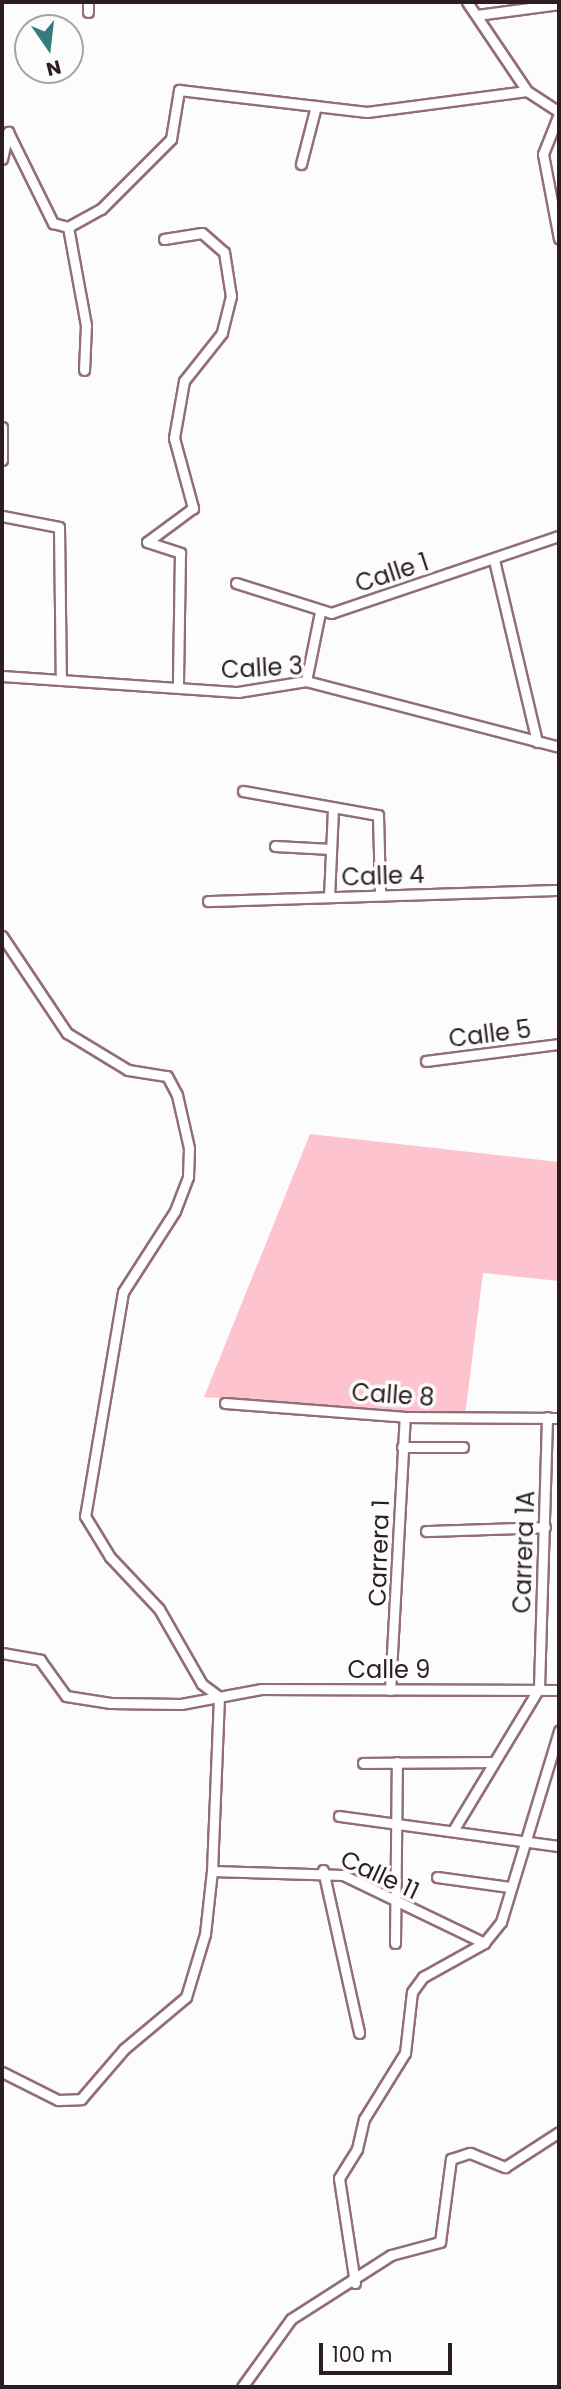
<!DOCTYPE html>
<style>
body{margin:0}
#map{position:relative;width:561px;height:2389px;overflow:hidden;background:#fcfcfc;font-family:Poppins,sans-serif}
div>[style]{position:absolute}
.green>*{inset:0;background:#fdc4d0}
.roads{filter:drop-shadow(2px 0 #926e76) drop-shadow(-2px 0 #926e76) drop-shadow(0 2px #926e76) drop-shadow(0 -2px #926e76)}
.minor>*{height:9px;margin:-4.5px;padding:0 4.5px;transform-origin:4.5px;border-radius:4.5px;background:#fff}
span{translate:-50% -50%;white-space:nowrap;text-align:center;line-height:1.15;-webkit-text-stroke:7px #fcfcfc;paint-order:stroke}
.street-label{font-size:24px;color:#2b1d20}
.frame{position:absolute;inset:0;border:4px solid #2b1d20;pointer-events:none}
.north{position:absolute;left:14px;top:14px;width:70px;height:70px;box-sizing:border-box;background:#fcfcfc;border:2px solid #a8a3a4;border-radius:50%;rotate:166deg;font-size:19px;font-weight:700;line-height:28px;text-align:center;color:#2b1d20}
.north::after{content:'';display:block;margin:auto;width:24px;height:32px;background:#337c7b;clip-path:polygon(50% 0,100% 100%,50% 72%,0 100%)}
.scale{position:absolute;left:319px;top:2343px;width:133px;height:32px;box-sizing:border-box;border:4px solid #2b1d20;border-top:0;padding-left:9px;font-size:21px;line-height:24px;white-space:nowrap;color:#2b1d20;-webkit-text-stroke:5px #fcfcfc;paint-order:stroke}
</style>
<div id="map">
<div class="green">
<i style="clip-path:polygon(310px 1134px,559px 1162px,559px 1281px,483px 1273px,465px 1415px,204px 1397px)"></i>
</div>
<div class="roads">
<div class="minor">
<i style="left:88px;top:2px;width:10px;rotate:90deg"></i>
<i style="left:467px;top:2px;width:107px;rotate:56deg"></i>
<i style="left:527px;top:91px;width:38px;rotate:33deg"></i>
<i style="left:477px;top:15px;width:83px;rotate:-7.6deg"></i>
<i style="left:559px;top:114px;width:43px;rotate:111.8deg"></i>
<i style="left:543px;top:154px;width:86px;rotate:79.3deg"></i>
<i style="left:8px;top:132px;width:102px;rotate:63.7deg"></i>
<i style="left:53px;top:223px;width:16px;rotate:15deg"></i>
<i style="left:68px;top:227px;width:38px;rotate:-29deg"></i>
<i style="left:101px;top:209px;width:99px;rotate:-45deg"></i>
<i style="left:171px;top:139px;width:50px;rotate:-80.7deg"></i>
<i style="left:179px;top:90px;width:189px;rotate:6.7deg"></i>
<i style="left:367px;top:112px;width:161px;rotate:-7.5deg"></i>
<i style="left:2px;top:159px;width:28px;rotate:-77deg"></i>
<i style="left:301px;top:164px;width:60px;rotate:-75.5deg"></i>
<i style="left:68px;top:227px;width:100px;rotate:79.6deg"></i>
<i style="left:86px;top:325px;width:45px;rotate:92.5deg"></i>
<i style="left:164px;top:239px;width:38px;rotate:-9deg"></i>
<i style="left:202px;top:233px;width:29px;rotate:41deg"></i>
<i style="left:224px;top:252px;width:45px;rotate:81deg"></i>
<i style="left:231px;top:296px;width:38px;rotate:104deg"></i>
<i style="left:222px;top:333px;width:61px;rotate:128.4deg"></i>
<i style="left:184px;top:381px;width:58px;rotate:100deg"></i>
<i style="left:174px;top:438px;width:73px;rotate:74.8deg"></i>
<i style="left:193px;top:508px;width:57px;rotate:143.5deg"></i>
<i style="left:147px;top:542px;width:35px;rotate:18deg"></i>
<i style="left:180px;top:553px;width:134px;rotate:90.9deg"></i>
<i style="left:2px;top:427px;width:33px;rotate:90deg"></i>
<i style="left:2px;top:516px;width:58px;rotate:10.9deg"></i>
<i style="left:59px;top:527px;width:153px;rotate:89.3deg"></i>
<i style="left:494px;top:560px;width:187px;rotate:76.7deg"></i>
<i style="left:236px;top:583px;width:100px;rotate:17.5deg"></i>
<i style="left:331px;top:613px;width:241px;rotate:-18.7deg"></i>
<i style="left:2px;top:676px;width:237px;rotate:3.9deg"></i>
<i style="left:238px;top:692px;width:69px;rotate:-9.2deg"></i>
<i style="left:306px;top:681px;width:261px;rotate:14.6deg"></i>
<i style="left:306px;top:681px;width:70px;rotate:-78.5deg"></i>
<i style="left:243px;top:791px;width:137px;rotate:10.1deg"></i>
<i style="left:378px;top:815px;width:79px;rotate:88.5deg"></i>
<i style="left:275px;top:846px;width:56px;rotate:3.1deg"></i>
<i style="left:329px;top:897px;width:89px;rotate:-87.4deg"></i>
<i style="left:208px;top:901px;width:351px;rotate:-1.8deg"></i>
<i style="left:2px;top:936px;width:117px;rotate:56.2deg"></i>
<i style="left:67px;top:1033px;width:71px;rotate:31.2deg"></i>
<i style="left:128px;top:1070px;width:39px;rotate:9deg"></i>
<i style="left:167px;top:1076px;width:21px;rotate:62deg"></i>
<i style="left:177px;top:1095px;width:54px;rotate:77.2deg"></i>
<i style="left:189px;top:1148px;width:29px;rotate:92deg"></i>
<i style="left:188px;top:1177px;width:36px;rotate:111deg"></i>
<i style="left:175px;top:1211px;width:96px;rotate:122.7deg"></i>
<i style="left:123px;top:1292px;width:227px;rotate:99.6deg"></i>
<i style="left:85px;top:1516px;width:48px;rotate:58.6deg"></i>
<i style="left:110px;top:1557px;width:71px;rotate:46.7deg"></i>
<i style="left:159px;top:1609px;width:86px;rotate:60.2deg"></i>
<i style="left:202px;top:1684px;width:21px;rotate:37deg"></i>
<i style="left:426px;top:1061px;width:134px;rotate:-7.3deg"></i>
<i style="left:225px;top:1403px;width:181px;rotate:4.4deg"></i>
<i style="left:405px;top:1417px;width:154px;rotate:0.4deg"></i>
<i style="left:402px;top:1447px;width:61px"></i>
<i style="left:426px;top:1531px;width:119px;rotate:-1.9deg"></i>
<i style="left:2px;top:1653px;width:39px;rotate:10deg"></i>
<i style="left:40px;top:1660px;width:44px;rotate:54.2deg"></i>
<i style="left:66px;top:1696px;width:45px;rotate:9deg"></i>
<i style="left:110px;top:1703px;width:71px;rotate:0.8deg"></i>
<i style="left:181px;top:1704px;width:81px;rotate:-10.6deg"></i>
<i style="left:261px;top:1689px;width:298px;rotate:0.2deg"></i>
<i style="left:539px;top:1688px;width:271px;rotate:-88.3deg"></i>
<i style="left:390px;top:1690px;width:273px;rotate:-86.9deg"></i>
<i style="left:363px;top:1763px;width:128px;rotate:-0.4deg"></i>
<i style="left:339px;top:1816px;width:222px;rotate:7.8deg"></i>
<i style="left:454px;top:1829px;width:165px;rotate:-58.9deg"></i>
<i style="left:323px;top:1870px;width:167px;rotate:77.5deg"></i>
<i style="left:212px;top:1871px;width:131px;rotate:1.7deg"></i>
<i style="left:343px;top:1875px;width:157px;rotate:25.7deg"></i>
<i style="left:437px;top:1877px;width:73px;rotate:7.9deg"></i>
<i style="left:395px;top:1943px;width:181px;rotate:-89.4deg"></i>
<i style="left:2px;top:2072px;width:63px;rotate:26.6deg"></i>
<i style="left:58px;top:2100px;width:23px;rotate:-2deg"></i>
<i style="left:81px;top:2099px;width:66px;rotate:-49.3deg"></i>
<i style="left:124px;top:2049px;width:81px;rotate:-40deg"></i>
<i style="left:186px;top:1997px;width:66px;rotate:-73.2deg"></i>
<i style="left:205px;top:1934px;width:63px;rotate:-83.7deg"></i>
<i style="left:212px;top:1871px;width:174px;rotate:-87.7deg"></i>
<i style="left:355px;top:2283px;width:106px;rotate:-98.7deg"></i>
<i style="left:339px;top:2178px;width:34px;rotate:-58deg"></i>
<i style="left:357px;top:2149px;width:31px;rotate:-77deg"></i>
<i style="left:364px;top:2119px;width:78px;rotate:-58.2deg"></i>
<i style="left:405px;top:2053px;width:61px;rotate:-83.5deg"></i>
<i style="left:412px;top:1992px;width:19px;rotate:-54deg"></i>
<i style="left:423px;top:1977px;width:70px;rotate:-29.1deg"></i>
<i style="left:484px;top:1943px;width:27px;rotate:-51deg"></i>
<i style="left:501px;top:1922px;width:200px;rotate:-73.1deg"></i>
<i style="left:242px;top:2387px;width:84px;rotate:-54.2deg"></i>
<i style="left:291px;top:2319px;width:119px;rotate:-32.6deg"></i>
<i style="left:391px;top:2255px;width:51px;rotate:-14.9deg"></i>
<i style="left:440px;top:2242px;width:84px;rotate:-82.5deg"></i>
<i style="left:451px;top:2159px;width:20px;rotate:-18deg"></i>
<i style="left:470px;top:2153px;width:38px;rotate:22deg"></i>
<i style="left:505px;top:2167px;width:64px;rotate:-32.9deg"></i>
</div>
</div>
<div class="street-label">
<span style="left:392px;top:573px;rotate:-18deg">Calle 1</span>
<span style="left:262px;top:668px;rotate:-3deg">Calle 3</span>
<span style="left:383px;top:876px;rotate:-2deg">Calle 4</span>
<span style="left:490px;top:1034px;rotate:-7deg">Calle 5</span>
<span style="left:393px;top:1395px;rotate:4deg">Calle 8</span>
<span style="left:524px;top:1552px;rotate:-88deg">Carrera 1A</span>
<span style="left:379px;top:1553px;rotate:-88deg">Carrera 1</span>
<span style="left:389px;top:1670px">Calle 9</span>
<span style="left:380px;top:1875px;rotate:25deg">Calle 11</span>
</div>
<div class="frame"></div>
<div class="north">N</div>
<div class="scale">100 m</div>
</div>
